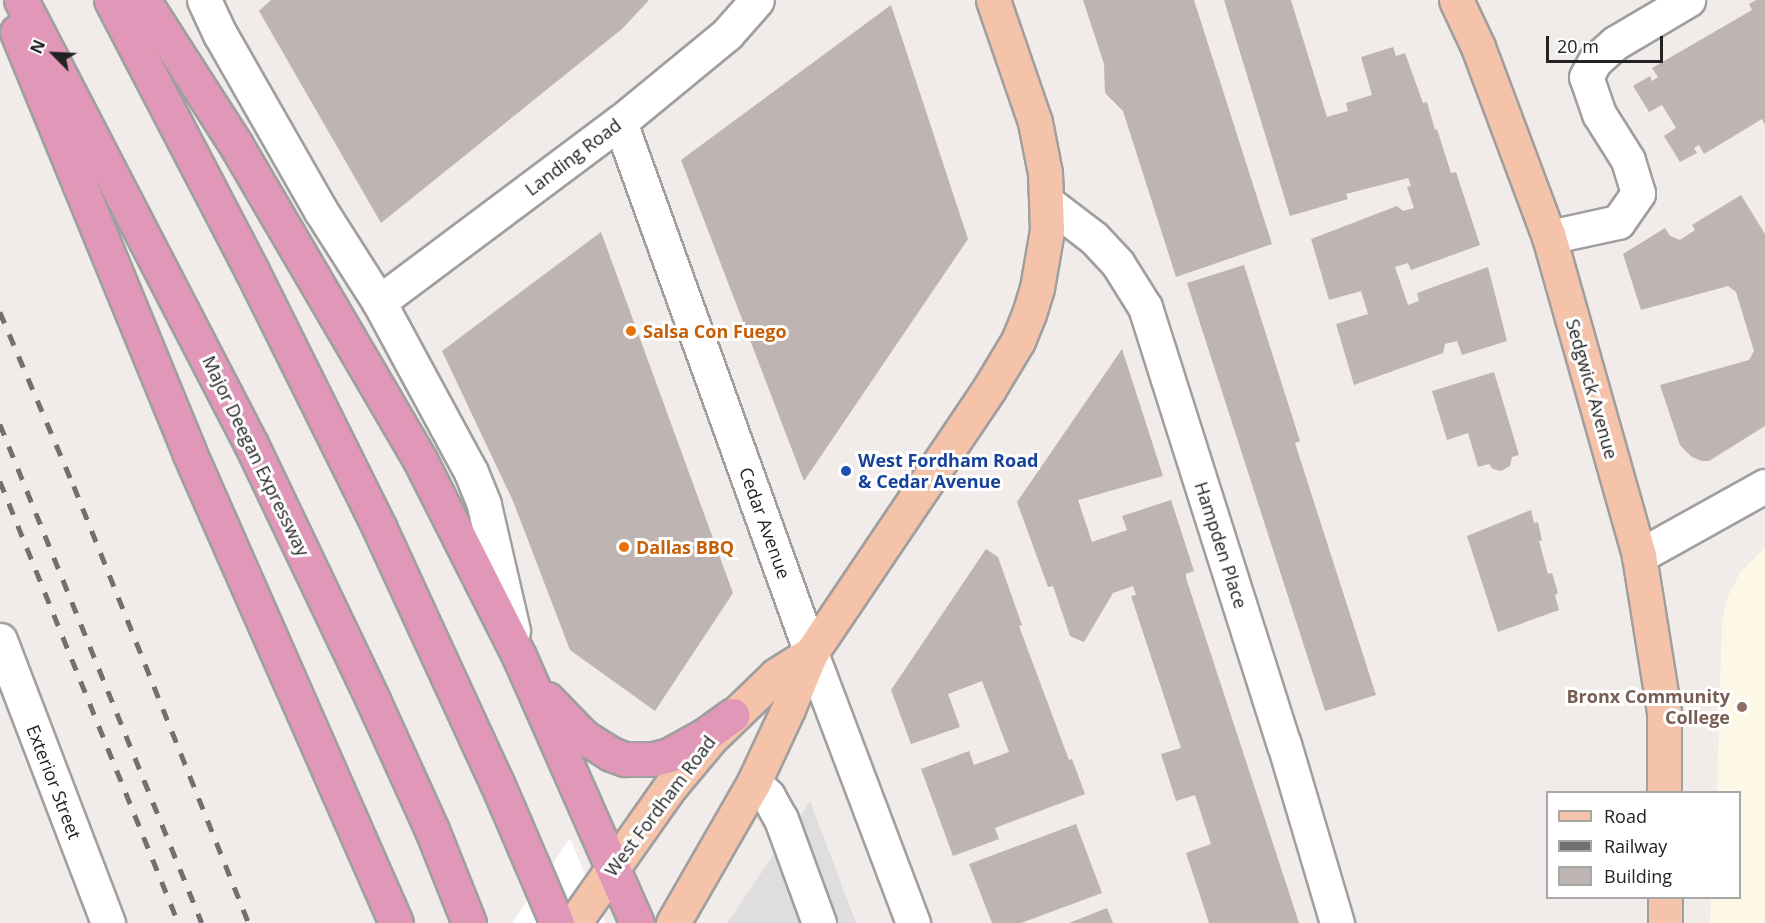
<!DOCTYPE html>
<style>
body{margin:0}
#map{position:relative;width:1765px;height:923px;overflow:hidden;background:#f1ece9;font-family:"Open Sans",sans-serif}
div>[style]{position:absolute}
.education>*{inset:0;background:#fdf7e6}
.parking>*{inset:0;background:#dedede}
.pier>*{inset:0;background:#fff}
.building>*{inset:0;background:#beb4b2}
.roads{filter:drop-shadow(2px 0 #9f9f9f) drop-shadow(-2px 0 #9f9f9f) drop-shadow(0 2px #9f9f9f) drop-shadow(0 -2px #9f9f9f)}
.minor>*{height:33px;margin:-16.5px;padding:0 16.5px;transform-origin:16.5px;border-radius:16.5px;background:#fff}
.major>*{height:33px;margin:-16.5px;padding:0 16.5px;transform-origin:16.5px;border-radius:16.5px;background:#f5c2aa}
.highway>*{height:33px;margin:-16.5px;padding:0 16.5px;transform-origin:16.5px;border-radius:16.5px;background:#e198b8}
.rail>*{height:4.5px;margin-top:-2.25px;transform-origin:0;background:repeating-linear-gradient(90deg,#707070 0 12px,transparent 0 24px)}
.dots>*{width:16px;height:16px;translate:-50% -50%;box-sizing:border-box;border:3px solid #fff;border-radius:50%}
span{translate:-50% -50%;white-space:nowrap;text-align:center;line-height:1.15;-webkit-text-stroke:6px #fff;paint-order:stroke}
.street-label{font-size:18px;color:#222}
.food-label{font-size:18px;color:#c56008;font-weight:700}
.left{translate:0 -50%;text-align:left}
.transit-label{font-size:18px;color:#164399;font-weight:700}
.education-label{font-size:18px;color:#785e54;font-weight:700}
.right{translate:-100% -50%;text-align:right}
.legend{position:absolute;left:1546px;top:791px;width:195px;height:108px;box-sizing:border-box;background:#fff;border:2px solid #a7a7a7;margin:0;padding:8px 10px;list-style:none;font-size:18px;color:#222}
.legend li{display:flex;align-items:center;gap:12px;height:30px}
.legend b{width:30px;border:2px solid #a7a7a7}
.north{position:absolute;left:24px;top:24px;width:60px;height:60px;-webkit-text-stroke:4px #fff;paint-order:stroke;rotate:294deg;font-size:16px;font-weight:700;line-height:24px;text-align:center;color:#222}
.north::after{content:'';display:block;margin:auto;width:21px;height:27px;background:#222;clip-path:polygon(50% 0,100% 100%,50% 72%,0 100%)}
.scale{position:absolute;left:1546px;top:36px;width:117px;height:27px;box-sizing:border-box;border:3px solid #222;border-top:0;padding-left:8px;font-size:18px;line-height:21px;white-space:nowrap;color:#222;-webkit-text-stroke:4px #fff;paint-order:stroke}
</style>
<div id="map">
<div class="education">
<i style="clip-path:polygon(1765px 548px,1765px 923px,1710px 923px,1711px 898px,1740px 898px,1740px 792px,1717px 792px,1722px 622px,1727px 598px,1739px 574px)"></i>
</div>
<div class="parking">
<i style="clip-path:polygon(810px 801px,856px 923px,727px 923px,787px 835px)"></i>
</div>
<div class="pier">
<i style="clip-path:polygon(570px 838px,605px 923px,512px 923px)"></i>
</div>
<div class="building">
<i style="clip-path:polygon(271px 0,649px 0,622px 29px,381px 223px,259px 11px)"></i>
<i style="clip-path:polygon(1083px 0,1194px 0,1272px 244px,1176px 277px,1123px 111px,1105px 93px,1104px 64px)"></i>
<i style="clip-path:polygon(1224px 0,1291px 0,1327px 117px,1348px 111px,1346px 103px,1372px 95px,1361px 57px,1393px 47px,1396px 56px,1405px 53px,1423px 103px,1427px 102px,1435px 130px,1437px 129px,1451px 173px,1456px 172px,1480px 245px,1411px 270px,1408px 263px,1395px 267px,1408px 305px,1419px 301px,1417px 293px,1488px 267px,1507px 341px,1462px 355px,1457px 341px,1445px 344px,1443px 353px,1354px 385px,1336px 324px,1368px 314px,1361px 291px,1329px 300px,1311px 239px,1397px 206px,1403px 211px,1414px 208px,1407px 187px,1411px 186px,1408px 178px,1346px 194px,1348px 199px,1290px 216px)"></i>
<i style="clip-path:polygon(1756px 0,1765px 0,1765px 125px,1762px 119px,1704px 154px,1699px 145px,1694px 148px,1697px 153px,1680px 162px,1664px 136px,1676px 128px,1662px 105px,1649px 112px,1633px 86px,1650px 76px,1652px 81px,1658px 77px,1652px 68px,1752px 10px,1749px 4px)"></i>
<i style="clip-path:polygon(891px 5px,968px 239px,804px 481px,681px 160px)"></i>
<i style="clip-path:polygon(1741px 195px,1765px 234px,1765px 426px,1709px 461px,1702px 461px,1692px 457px,1680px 445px,1660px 385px,1749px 360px,1754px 351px,1736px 292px,1728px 286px,1641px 310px,1623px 254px,1665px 228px,1670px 236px,1680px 240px,1695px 230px,1692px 225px)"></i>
<i style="clip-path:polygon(601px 232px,733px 593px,655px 711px,570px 650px,513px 501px,442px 351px)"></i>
<i style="clip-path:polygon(1244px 265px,1300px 441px,1295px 443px,1376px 695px,1325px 711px,1187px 283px)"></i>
<i style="clip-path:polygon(1122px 349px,1163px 476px,1078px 500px,1092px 542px,1127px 530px,1122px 516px,1171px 500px,1194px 571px,1186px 574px,1186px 578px,1299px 923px,1209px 923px,1186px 853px,1211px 844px,1195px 795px,1176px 801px,1161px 754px,1181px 748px,1131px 596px,1136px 595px,1133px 586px,1113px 593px,1084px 642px,1070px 636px,1053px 586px,1048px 587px,1017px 502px)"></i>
<i style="clip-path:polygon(1494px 372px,1519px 455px,1512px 457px,1510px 466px,1501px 471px,1493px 469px,1489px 464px,1478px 467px,1468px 433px,1447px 440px,1432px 391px)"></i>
<i style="clip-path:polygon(1531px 510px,1534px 523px,1538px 522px,1542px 541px,1539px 541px,1548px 574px,1552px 573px,1558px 593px,1555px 595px,1559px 610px,1498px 632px,1467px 536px)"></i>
<i style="clip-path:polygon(986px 549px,998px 557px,1022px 625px,1019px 626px,1069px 760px,1072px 759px,1085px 794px,995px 828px,999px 839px,953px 856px,921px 769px,969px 751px,974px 765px,1009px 752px,982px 681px,948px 694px,960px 727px,911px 744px,891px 690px)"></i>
<i style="clip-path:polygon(1076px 824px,1102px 893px,1021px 923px,992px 923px,969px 864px)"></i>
<i style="clip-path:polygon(1107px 908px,1113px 923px,1069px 923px)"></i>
</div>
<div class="roads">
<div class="minor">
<i style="left:204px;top:0;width:38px;rotate:65deg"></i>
<i style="left:220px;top:34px;width:204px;rotate:60.3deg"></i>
<i style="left:321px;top:211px;width:108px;rotate:57.5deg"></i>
<i style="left:379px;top:302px;width:193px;rotate:61.6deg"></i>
<i style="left:471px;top:472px;width:35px;rotate:68deg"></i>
<i style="left:484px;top:505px;width:129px;rotate:77deg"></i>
<i style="left:620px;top:122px;width:564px;rotate:70.22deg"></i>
<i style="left:811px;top:653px;width:289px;rotate:69.3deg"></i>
<i style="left:1047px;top:202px;width:59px;rotate:37.5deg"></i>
<i style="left:1094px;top:238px;width:35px;rotate:47deg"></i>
<i style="left:1118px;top:264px;width:51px;rotate:57.9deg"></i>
<i style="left:1145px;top:307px;width:459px;rotate:72.4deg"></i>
<i style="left:1284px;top:744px;width:187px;rotate:73.5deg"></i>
<i style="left:1549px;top:237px;width:71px;rotate:-12.3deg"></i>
<i style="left:1618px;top:222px;width:35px;rotate:-55deg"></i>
<i style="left:1638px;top:193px;width:34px;rotate:-107deg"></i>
<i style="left:1628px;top:160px;width:54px;rotate:-122.2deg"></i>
<i style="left:1599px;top:114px;width:39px;rotate:-109deg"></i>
<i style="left:1586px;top:77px;width:18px;rotate:-61deg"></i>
<i style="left:1595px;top:61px;width:27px;rotate:-42deg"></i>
<i style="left:1615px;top:43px;width:85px;rotate:-30.5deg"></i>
<i style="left:379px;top:302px;width:301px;rotate:-36.8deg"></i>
<i style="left:620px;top:122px;width:139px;rotate:-39.4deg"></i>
<i style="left:727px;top:34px;width:45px;rotate:-48.6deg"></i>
<i style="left:1639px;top:556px;width:144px;rotate:-29.1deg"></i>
<i style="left:0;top:640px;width:303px;rotate:69.1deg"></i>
<i style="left:754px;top:782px;width:20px;rotate:45deg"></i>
<i style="left:768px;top:796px;width:26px;rotate:61deg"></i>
<i style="left:781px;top:819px;width:111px;rotate:69.9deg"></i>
</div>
<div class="major">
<i style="left:1456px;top:0;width:52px;rotate:64.9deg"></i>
<i style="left:1478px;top:47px;width:203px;rotate:69.5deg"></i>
<i style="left:1549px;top:237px;width:331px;rotate:74.2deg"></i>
<i style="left:1639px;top:556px;width:158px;rotate:80.9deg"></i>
<i style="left:1664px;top:712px;width:80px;rotate:90deg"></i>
<i style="left:1665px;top:898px;width:25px;rotate:90deg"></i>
<i style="left:574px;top:923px;width:166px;rotate:-54.8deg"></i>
<i style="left:670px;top:787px;width:62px;rotate:-50.2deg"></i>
<i style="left:710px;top:739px;width:92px;rotate:-44.1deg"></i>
<i style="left:776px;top:675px;width:41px;rotate:-32.2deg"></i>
<i style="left:673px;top:923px;width:163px;rotate:-60.1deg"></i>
<i style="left:754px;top:782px;width:81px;rotate:-65deg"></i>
<i style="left:788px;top:709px;width:61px;rotate:-67.7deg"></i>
<i style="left:811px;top:653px;width:318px;rotate:-56deg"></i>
<i style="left:989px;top:389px;width:56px;rotate:-58.9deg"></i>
<i style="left:1018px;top:341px;width:29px;rotate:-68deg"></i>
<i style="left:1029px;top:314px;width:27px;rotate:-73deg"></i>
<i style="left:1037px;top:288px;width:59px;rotate:-80.2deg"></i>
<i style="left:1047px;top:230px;width:57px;rotate:-92deg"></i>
<i style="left:1045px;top:173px;width:52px;rotate:-101.1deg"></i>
<i style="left:1035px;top:122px;width:129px;rotate:-109deg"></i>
</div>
<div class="highway">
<i style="left:21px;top:0;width:500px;rotate:62.62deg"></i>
<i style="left:251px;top:444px;width:284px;rotate:64.5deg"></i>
<i style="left:373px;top:700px;width:143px;rotate:65.6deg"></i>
<i style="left:432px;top:830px;width:100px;rotate:68.3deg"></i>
<i style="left:111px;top:0;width:305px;rotate:62.5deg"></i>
<i style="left:252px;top:271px;width:286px;rotate:63.6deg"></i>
<i style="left:379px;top:527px;width:282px;rotate:65.3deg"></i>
<i style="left:497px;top:783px;width:152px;rotate:66.8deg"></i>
<i style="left:143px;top:0;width:172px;rotate:57.3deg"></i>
<i style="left:236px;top:145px;width:365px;rotate:59.7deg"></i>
<i style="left:420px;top:460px;width:220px;rotate:63.2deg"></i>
<i style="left:519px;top:656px;width:292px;rotate:66.2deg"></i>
<i style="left:17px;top:32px;width:454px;rotate:67.7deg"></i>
<i style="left:189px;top:452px;width:514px;rotate:66.27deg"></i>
<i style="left:547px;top:699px;width:53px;rotate:45.8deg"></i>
<i style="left:584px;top:737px;width:32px;rotate:32deg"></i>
<i style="left:611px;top:754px;width:15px;rotate:20deg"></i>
<i style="left:625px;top:759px;width:29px"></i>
<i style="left:654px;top:759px;width:16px;rotate:-15deg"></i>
<i style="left:669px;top:755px;width:41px;rotate:-29.1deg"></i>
<i style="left:705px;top:735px;width:34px;rotate:-36deg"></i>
</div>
</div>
<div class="rail">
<i style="left:0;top:312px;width:189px;rotate:67deg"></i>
<i style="left:74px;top:486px;width:471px;rotate:68.2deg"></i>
<i style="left:0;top:424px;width:538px;rotate:67.96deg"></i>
<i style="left:0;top:481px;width:477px;rotate:68deg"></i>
</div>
<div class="dots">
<i style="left:631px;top:331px;background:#e8710a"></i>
<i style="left:846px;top:471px;background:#1a4fb4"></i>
<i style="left:624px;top:547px;background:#e8710a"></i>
<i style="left:1742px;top:707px;background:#8d6e63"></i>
</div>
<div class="street-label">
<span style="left:573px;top:157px;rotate:-37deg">Landing Road</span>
<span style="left:1592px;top:389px;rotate:74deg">Sedgwick Avenue</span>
<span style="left:256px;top:456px;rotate:64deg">Major Deegan Expressway</span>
<span style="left:765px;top:523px;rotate:70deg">Cedar Avenue</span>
<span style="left:1221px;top:545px;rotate:72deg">Hampden Place</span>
<span style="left:54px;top:782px;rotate:69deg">Exterior Street</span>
<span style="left:660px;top:806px;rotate:-53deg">West Fordham Road</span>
</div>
<div class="food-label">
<span class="left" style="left:643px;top:331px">Salsa Con Fuego</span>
<span class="left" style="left:636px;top:547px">Dallas BBQ</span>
</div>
<div class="transit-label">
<span class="left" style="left:858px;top:471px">West Fordham Road<br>&amp; Cedar Avenue</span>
</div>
<div class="education-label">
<span class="right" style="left:1730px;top:707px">Bronx Community<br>College</span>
</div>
<ul class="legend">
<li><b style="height:8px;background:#f5c2aa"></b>Road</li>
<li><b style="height:8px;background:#707070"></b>Railway</li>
<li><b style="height:16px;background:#beb4b2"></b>Building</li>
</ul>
<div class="north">N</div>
<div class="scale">20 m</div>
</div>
